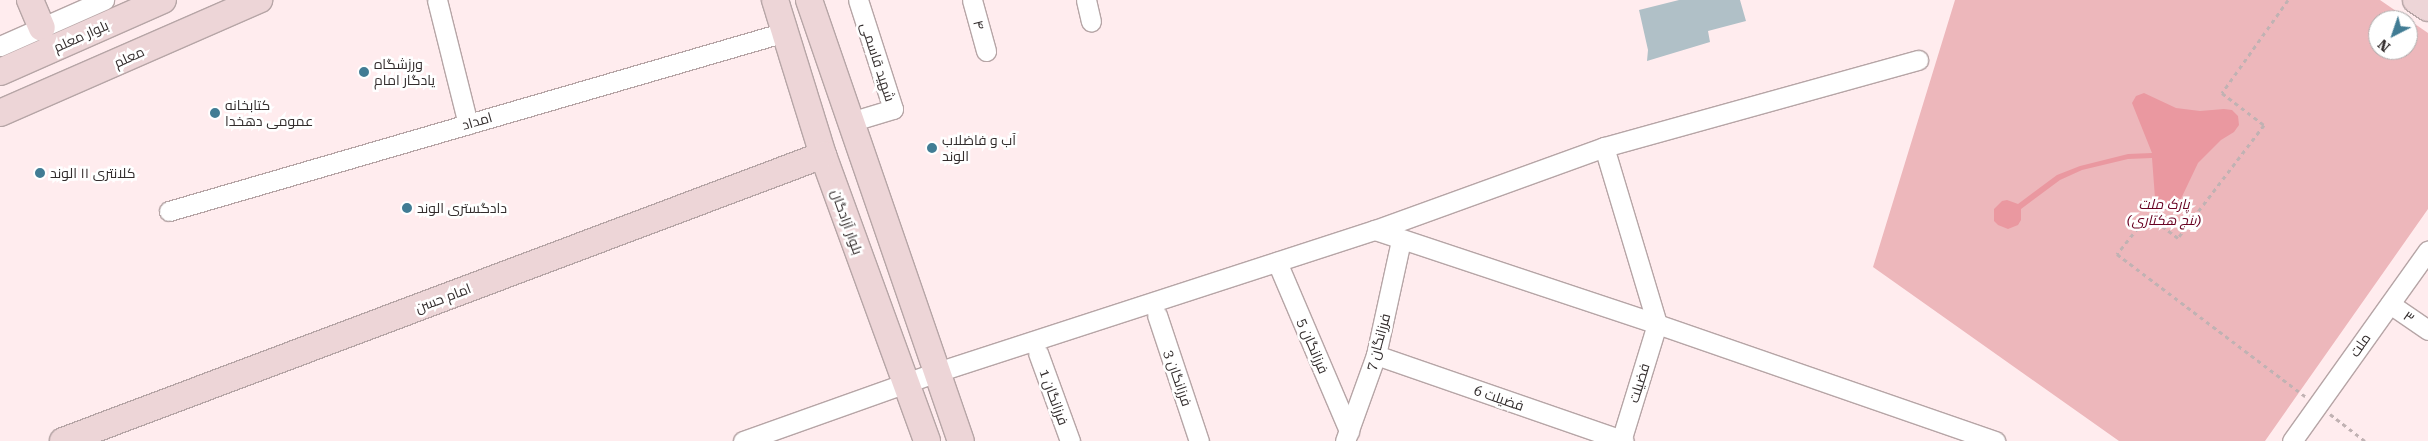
<!DOCTYPE html>
<meta charset="utf-8">
<style>
body{margin:0}
#map{position:relative;width:2428px;height:441px;overflow:hidden;background:#ffecee;font-family:"Roboto Serif",Cairo,serif}
div>[style]{position:absolute}
.green>*{inset:0;background:#edb7bb}
.water>*{inset:0;background:#ea98a0}
.building>*{inset:0;background:#b0c0c7}
.path>*{height:3px;margin-top:-1.5px;transform-origin:0;background:repeating-linear-gradient(90deg,#c1b2b3 0 4px,transparent 0 8px)}
.roads{filter:drop-shadow(1px 0 #b6a5a6) drop-shadow(-1px 0 #b6a5a6) drop-shadow(0 1px #b6a5a6) drop-shadow(0 -1px #b6a5a6)}
.street>*{height:19px;margin:-9.5px;padding:0 9.5px;transform-origin:9.5px;border-radius:9.5px;background:#fff}
.secondary>*{height:26px;margin:-13px;padding:0 13px;transform-origin:13px;border-radius:13px;background:#edd5d7}
.dots>*{width:14px;height:14px;translate:-50% -50%;box-sizing:border-box;border:2px solid #fff;border-radius:50%}
span{translate:-50% -50%;white-space:nowrap;text-align:center;line-height:1.15;-webkit-text-stroke:5px #fff;paint-order:stroke}
.street-label{font-size:14px;color:#332d2d}
.poi-label{font-size:14px;color:#332d2d}
.left{translate:0 -50%;text-align:left}
.park-label{font-size:14px;color:#670121;font-style:italic}
.north{position:absolute;left:2368px;top:10px;width:50px;height:50px;box-sizing:border-box;background:#fff;border:1px solid #adabab;border-radius:50%;rotate:221deg;font-size:14px;font-weight:700;line-height:20px;text-align:center;color:#332d2d}
.north::after{content:'';display:block;margin:auto;width:18px;height:22px;background:#417c94;clip-path:polygon(50% 0,100% 100%,50% 72%,0 100%)}
</style>
<div id="map">
<div class="green">
<i style="clip-path:polygon(evenodd,1955px 0,2380px 0,2428px 33px,2428px 209px,2265px 441px,2119px 441px,1873px 267px,1955px 0,2378px 20px,2408px 20px,2408px 50px,2378px 50px,2378px 20px)"></i>
</div>
<div class="water">
<i style="clip-path:polygon(2144px 93px,2176px 108px,2200px 111px,2224px 109px,2232px 110px,2238px 116px,2239px 125px,2234px 132px,2221px 140px,2198px 163px,2178px 205px,2172px 209px,2164px 210px,2158px 206px,2155px 198px,2152px 158px,2128px 159px,2082px 170px,2060px 180px,2021px 209px,2021px 220px,2018px 225px,2008px 229px,1998px 225px,1994px 221px,1994px 209px,2002px 201px,2007px 200px,2018px 204px,2057px 175px,2080px 166px,2128px 154px,2152px 153px,2132px 103px,2136px 96px)"></i>
</div>
<div class="building">
<i style="clip-path:polygon(1679px 0,1740px 0,1746px 21px,1708px 31px,1710px 42px,1647px 61px,1648px 50px,1639px 10px)"></i>
</div>
<div class="path">
<i style="left:2288px;top:0;width:114px;rotate:125.4deg"></i>
<i style="left:2222px;top:93px;width:53px;rotate:37.3deg"></i>
<i style="left:2264px;top:125px;width:142px;rotate:127.3deg"></i>
<i style="left:2178px;top:238px;width:38px;rotate:-143deg"></i>
<i style="left:2148px;top:215px;width:50px;rotate:128.5deg"></i>
<i style="left:2117px;top:254px;width:236px;rotate:37.1deg"></i>
<i style="left:2330px;top:414px;width:44px;rotate:37.6deg"></i>
</div>
<div class="roads">
<div class="street">
<i style="left:437px;top:0;width:128px;rotate:76deg"></i>
<i style="left:972px;top:0;width:53px;rotate:74.6deg"></i>
<i style="left:1086px;top:0;width:22px;rotate:77deg"></i>
<i style="left:0;top:46px;width:114px;rotate:-23.9deg"></i>
<i style="left:850px;top:122px;width:45px;rotate:-16.8deg"></i>
<i style="left:893px;top:109px;width:114px;rotate:-107.8deg"></i>
<i style="left:1604px;top:147px;width:185px;rotate:73.3deg"></i>
<i style="left:1657px;top:324px;width:122px;rotate:107.1deg"></i>
<i style="left:169px;top:211px;width:641px;rotate:-16.2deg"></i>
<i style="left:1375px;top:230px;width:244px;rotate:-19.9deg"></i>
<i style="left:1604px;top:147px;width:326px;rotate:-15.5deg"></i>
<i style="left:1277px;top:262px;width:184px;rotate:66.9deg"></i>
<i style="left:2390px;top:304px;width:46px;rotate:34.4deg"></i>
<i style="left:1157px;top:315px;width:133px;rotate:71.6deg"></i>
<i style="left:1038px;top:353px;width:94px;rotate:70deg"></i>
<i style="left:1376px;top:355px;width:262px;rotate:19.1deg"></i>
<i style="left:743px;top:441px;width:206px;rotate:-19.6deg"></i>
<i style="left:937px;top:372px;width:460px;rotate:-18deg"></i>
<i style="left:1375px;top:230px;width:297px;rotate:18.4deg"></i>
<i style="left:1657px;top:324px;width:358px;rotate:19.1deg"></i>
<i style="left:1345px;top:441px;width:91px;rotate:-70.2deg"></i>
<i style="left:1376px;top:355px;width:118px;rotate:-77.7deg"></i>
<i style="left:2292px;top:441px;width:234px;rotate:-54.5deg"></i>
</div>
<div class="secondary">
<i style="left:30px;top:0;width:30px;rotate:67deg"></i>
<i style="left:775px;top:0;width:162px;rotate:72.8deg"></i>
<i style="left:823px;top:155px;width:304px;rotate:70deg"></i>
<i style="left:809px;top:0;width:466px;rotate:71deg"></i>
<i style="left:2416px;top:0;width:14px;rotate:34deg"></i>
<i style="left:0;top:72px;width:178px;rotate:-23.8deg"></i>
<i style="left:0;top:113px;width:283px;rotate:-23.6deg"></i>
<i style="left:63px;top:441px;width:812px;rotate:-20.62deg"></i>
</div>
</div>
<div class="dots">
<i style="left:364px;top:72px;background:#417c94"></i>
<i style="left:215px;top:113px;background:#417c94"></i>
<i style="left:932px;top:148px;background:#417c94"></i>
<i style="left:40px;top:173px;background:#417c94"></i>
<i style="left:407px;top:208px;background:#417c94"></i>
</div>
<div class="street-label">
<span style="left:979px;top:25px;rotate:75deg">۴</span>
<span style="left:81px;top:36px;rotate:-24deg">بلوار معلم</span>
<span style="left:129px;top:57px;rotate:-24deg">معلم</span>
<span style="left:878px;top:62px;rotate:72deg">شهید قاسمی</span>
<span style="left:477px;top:121px;rotate:-16deg">امداد</span>
<span style="left:847px;top:222px;rotate:70deg">بلوار آزادگان</span>
<span style="left:443px;top:298px;rotate:-21deg">امام حسن</span>
<span style="left:2409px;top:317px;rotate:35deg">۳</span>
<span style="left:1378px;top:342px;rotate:-75deg">فرزانگان 7</span>
<span style="left:2360px;top:345px;rotate:-55deg">ملت</span>
<span style="left:1313px;top:346px;rotate:67deg">فرزانگان 5</span>
<span style="left:1178px;top:378px;rotate:71deg">فرزانگان 3</span>
<span style="left:1639px;top:383px;rotate:-73deg">فضیلت</span>
<span style="left:1054px;top:397px;rotate:70deg">فرزانگان 1</span>
<span style="left:1499px;top:398px;rotate:19deg">فضیلت 6</span>
</div>
<div class="poi-label">
<span class="left" style="left:374px;top:72px">ورزشگاه<br>یادگار امام</span>
<span class="left" style="left:225px;top:113px">کتابخانه<br>عمومی دهخدا</span>
<span class="left" style="left:942px;top:148px">آب و فاضلاب<br>الوند</span>
<span class="left" style="left:50px;top:173px">کلانتری ۱۱ الوند</span>
<span class="left" style="left:417px;top:208px">دادگستری الوند</span>
</div>
<div class="park-label">
<span style="left:2164px;top:212px">پارک ملت<br>(پنج هکتاری)</span>
</div>
<div class="north">N</div>
</div>
